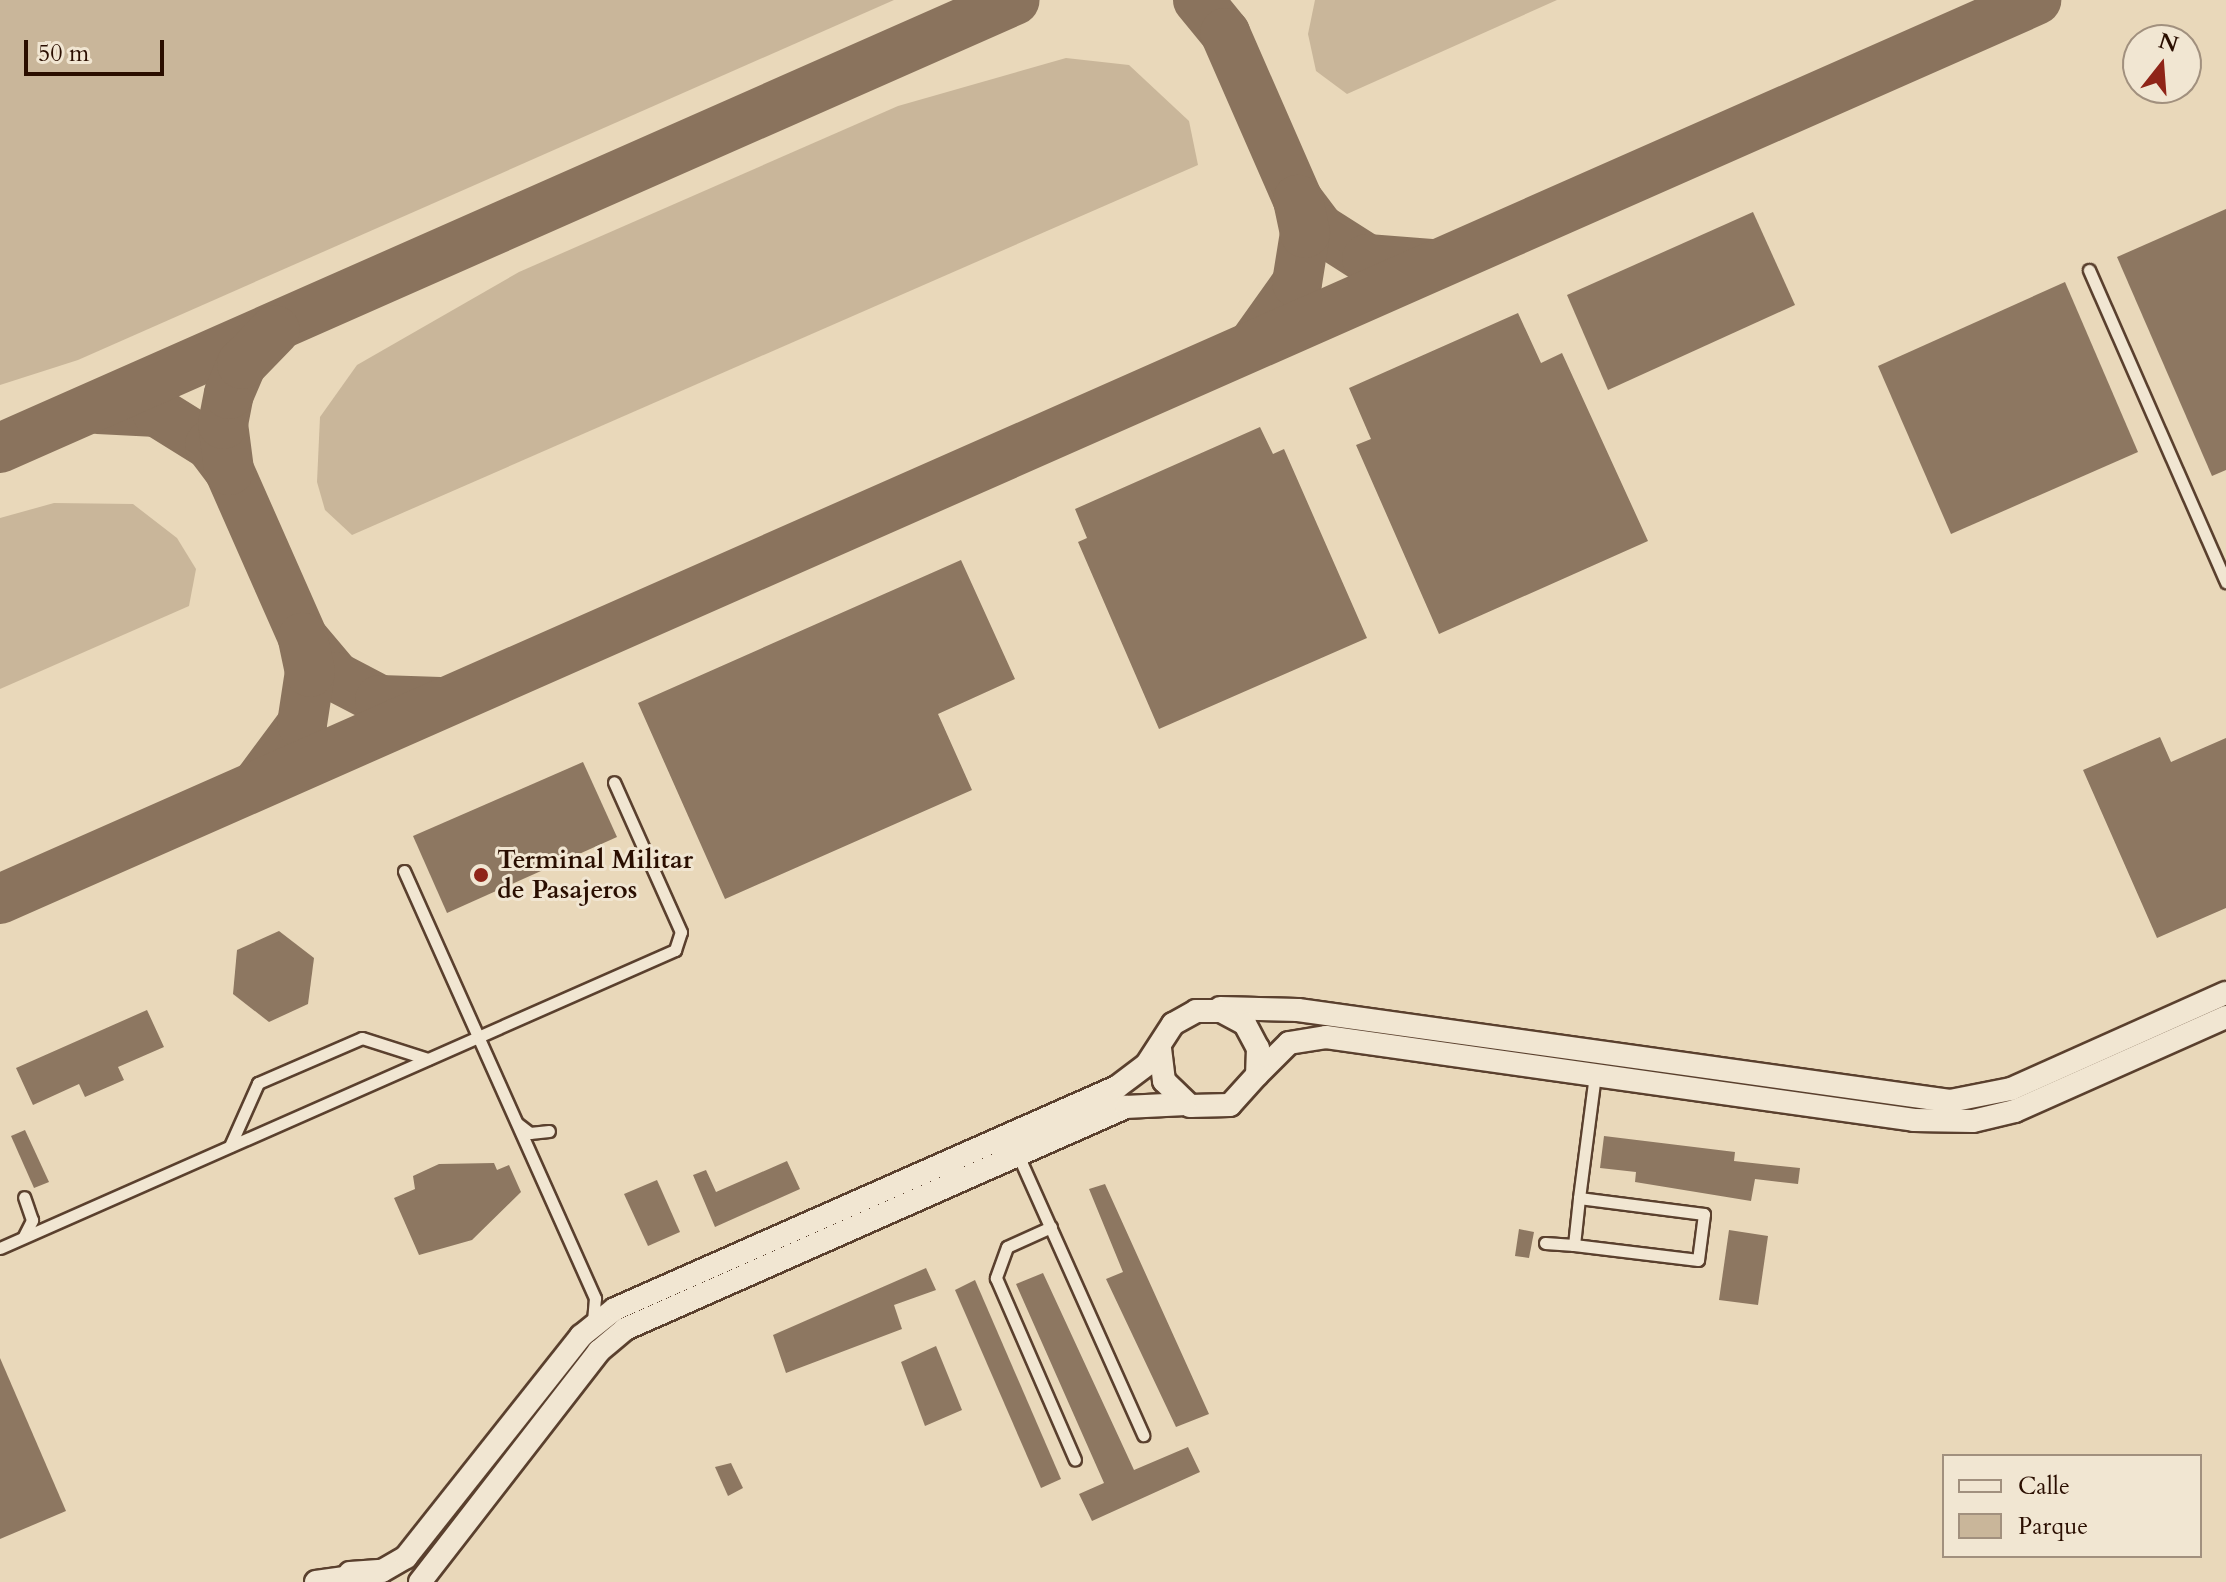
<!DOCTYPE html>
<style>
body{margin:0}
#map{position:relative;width:2226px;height:1582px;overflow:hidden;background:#e9d8ba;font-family:Cardo,serif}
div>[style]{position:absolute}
.green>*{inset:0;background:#c9b69a}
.taxiway>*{height:50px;margin:-25px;padding:0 25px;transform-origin:25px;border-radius:25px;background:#8a735d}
.building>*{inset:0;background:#8d7761}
.roads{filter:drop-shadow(2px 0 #5a402e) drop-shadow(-2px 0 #5a402e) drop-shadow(0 2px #5a402e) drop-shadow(0 -2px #5a402e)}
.service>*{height:11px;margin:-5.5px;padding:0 5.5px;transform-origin:5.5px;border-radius:5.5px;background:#f1e6d2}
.minor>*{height:22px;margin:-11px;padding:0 11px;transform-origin:11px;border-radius:11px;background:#f1e6d2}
.dots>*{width:22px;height:22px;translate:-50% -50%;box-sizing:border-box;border:4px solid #f1e6d2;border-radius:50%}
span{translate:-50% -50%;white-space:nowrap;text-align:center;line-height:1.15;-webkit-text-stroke:6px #f1e6d2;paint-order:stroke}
.poi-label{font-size:26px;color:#2a0e00;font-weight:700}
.left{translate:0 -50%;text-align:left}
.legend{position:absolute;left:1942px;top:1454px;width:260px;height:104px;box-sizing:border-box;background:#f1e6d2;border:2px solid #a1907e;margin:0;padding:10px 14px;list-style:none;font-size:24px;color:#2a0e00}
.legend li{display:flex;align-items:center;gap:16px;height:40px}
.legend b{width:40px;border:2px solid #a1907e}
.north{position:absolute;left:2122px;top:24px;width:80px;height:80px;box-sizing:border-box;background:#f1e6d2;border:2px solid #a1907e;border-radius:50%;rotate:17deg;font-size:22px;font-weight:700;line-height:32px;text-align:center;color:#2a0e00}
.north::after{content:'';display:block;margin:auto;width:28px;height:36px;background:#8f2418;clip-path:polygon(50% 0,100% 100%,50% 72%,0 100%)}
.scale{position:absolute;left:24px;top:40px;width:140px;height:36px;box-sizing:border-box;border:4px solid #2a0e00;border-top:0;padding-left:10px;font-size:24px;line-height:28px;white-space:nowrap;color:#2a0e00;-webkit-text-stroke:6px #f1e6d2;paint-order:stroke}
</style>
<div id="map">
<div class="green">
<i style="clip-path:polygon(0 0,894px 0,78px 360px,0 385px)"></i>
<i style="clip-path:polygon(1315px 0,1557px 0,1347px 94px,1316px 71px,1308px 34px)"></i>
<i style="clip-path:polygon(1066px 58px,1129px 65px,1189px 121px,1198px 165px,352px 535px,325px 510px,317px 482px,320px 417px,357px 365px,519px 272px,898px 106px)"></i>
<i style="clip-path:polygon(54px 503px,133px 504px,177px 538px,196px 569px,189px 606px,0 689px,0 518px)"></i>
</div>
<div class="taxiway">
<i style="left:1198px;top:0;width:43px;rotate:50.7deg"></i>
<i style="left:1225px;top:33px;width:182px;rotate:66.4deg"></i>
<i style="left:1298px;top:200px;width:36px;rotate:53deg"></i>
<i style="left:1320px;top:229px;width:56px;rotate:32.6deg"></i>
<i style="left:1367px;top:259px;width:64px;rotate:4.5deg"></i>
<i style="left:1255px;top:342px;width:72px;rotate:-54.6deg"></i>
<i style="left:1297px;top:283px;width:51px;rotate:-80.9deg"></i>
<i style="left:1305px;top:233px;width:34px;rotate:-102deg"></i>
<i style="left:98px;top:409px;width:59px;rotate:2.9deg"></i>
<i style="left:157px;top:412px;width:62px;rotate:31.9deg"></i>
<i style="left:210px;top:445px;width:31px;rotate:53deg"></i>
<i style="left:229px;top:470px;width:184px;rotate:66.2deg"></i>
<i style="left:303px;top:638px;width:51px;rotate:49.8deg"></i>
<i style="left:336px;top:677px;width:50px;rotate:27.6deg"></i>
<i style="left:380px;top:700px;width:60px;rotate:1.9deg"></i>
<i style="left:0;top:448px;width:1109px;rotate:-23.82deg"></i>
<i style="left:229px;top:470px;width:46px;rotate:-97.4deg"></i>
<i style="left:223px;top:424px;width:31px;rotate:-79deg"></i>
<i style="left:229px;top:394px;width:33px;rotate:-67deg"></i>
<i style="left:242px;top:364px;width:47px;rotate:-45.9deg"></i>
<i style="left:259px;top:782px;width:72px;rotate:-53.4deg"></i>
<i style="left:302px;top:724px;width:53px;rotate:-81.3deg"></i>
<i style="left:310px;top:672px;width:35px;rotate:-102deg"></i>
<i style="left:0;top:899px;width:2226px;rotate:-23.82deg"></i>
</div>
<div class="building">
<i style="clip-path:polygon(2226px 209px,2226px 470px,2212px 476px,2117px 257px)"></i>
<i style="clip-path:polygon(1753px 212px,1795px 305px,1608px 390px,1567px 295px)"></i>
<i style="clip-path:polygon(2065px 282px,2138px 452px,1951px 534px,1878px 366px)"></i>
<i style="clip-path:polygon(1518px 313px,1541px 363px,1562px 353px,1648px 541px,1439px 634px,1356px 445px,1371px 439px,1349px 388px)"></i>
<i style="clip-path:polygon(1260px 427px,1273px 454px,1284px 449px,1367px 638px,1159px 729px,1078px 542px,1087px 538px,1075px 509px)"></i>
<i style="clip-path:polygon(961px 560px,1015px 679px,938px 714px,972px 790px,725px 899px,638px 703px)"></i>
<i style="clip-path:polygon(2160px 737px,2171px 762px,2226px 738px,2226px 908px,2157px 938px,2083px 770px)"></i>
<i style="clip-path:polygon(583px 762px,617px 837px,447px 913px,413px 836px)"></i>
<i style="clip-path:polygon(279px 931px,314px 958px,308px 1004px,269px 1022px,233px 994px,237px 950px)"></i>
<i style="clip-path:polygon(147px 1010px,164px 1047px,118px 1067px,124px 1080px,85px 1097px,79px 1084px,33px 1105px,16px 1068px)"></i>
<i style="clip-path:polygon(25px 1130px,49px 1182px,34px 1188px,11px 1136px)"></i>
<i style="clip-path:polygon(1604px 1136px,1735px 1152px,1734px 1161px,1800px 1168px,1798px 1184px,1755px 1179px,1751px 1201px,1635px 1182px,1636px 1172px,1600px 1168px)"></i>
<i style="clip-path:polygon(787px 1161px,800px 1189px,715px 1227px,693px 1175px,706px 1170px,716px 1192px)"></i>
<i style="clip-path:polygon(494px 1163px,497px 1170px,509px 1165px,521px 1192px,472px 1240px,419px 1255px,394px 1198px,415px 1189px,413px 1176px,439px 1164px)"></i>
<i style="clip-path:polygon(657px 1180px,680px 1232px,648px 1246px,624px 1194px)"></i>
<i style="clip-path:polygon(1105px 1184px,1209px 1414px,1176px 1427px,1106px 1279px,1123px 1272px,1089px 1189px)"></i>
<i style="clip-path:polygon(1519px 1229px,1534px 1232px,1529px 1258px,1515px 1256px)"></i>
<i style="clip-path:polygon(1729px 1230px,1768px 1236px,1758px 1305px,1719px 1300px)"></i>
<i style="clip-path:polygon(926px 1268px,936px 1290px,894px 1305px,902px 1329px,786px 1373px,773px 1335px)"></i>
<i style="clip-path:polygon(1043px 1273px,1134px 1470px,1188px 1447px,1200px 1472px,1092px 1521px,1079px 1494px,1104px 1483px,1016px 1284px)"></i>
<i style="clip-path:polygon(975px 1280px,1061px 1479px,1041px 1488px,955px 1290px)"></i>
<i style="clip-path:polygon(936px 1346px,962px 1410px,925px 1426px,901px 1362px)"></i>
<i style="clip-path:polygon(0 1358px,66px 1511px,0 1539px)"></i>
<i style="clip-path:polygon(731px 1463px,743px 1488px,728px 1496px,715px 1467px)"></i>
</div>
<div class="roads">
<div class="service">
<i style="left:2089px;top:270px;width:341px;rotate:66.3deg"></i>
<i style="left:404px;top:871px;width:468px;rotate:65.9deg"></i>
<i style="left:595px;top:1298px;width:25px;rotate:95deg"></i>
<i style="left:518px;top:1124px;width:15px;rotate:37deg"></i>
<i style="left:530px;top:1133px;width:19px;rotate:-6deg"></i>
<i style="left:230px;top:1146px;width:69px;rotate:-66deg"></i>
<i style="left:258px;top:1083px;width:113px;rotate:-23.4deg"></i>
<i style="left:362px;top:1038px;width:69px;rotate:17.7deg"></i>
<i style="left:1018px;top:1155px;width:307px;rotate:65.9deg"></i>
<i style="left:1579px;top:1198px;width:126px;rotate:7.3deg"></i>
<i style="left:1704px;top:1214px;width:46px;rotate:97.4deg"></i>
<i style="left:1698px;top:1260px;width:125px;rotate:-173.1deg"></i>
<i style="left:1574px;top:1245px;width:47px;rotate:-83.9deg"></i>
<i style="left:1579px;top:1198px;width:124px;rotate:-82.6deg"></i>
<i style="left:1051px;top:1227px;width:48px;rotate:155.6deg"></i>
<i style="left:1007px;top:1247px;width:33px;rotate:110deg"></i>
<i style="left:996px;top:1278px;width:198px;rotate:66.5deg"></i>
<i style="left:24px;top:1236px;width:18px;rotate:-63deg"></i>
<i style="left:32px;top:1220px;width:24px;rotate:-109deg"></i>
<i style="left:1545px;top:1243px;width:29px;rotate:4deg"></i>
<i style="left:0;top:1248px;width:738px;rotate:-23.82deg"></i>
<i style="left:675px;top:950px;width:19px;rotate:-72deg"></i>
<i style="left:681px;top:932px;width:164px;rotate:-114.1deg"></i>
</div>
<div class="minor">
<i style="left:1220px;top:1008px;width:78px;rotate:1.5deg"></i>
<i style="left:1298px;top:1010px;width:658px;rotate:7.95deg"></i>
<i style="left:1950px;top:1101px;width:62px;rotate:-11.1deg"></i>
<i style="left:2011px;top:1089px;width:235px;rotate:-24.1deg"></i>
<i style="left:1257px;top:1075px;width:45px;rotate:-45deg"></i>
<i style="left:1289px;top:1043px;width:37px;rotate:-9deg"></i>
<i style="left:1326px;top:1037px;width:594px;rotate:8.03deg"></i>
<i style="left:1914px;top:1120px;width:59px;rotate:1deg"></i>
<i style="left:1973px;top:1121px;width:43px;rotate:-13.4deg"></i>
<i style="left:2015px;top:1111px;width:231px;rotate:-24deg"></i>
<i style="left:350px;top:1573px;width:32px;rotate:-4deg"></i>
<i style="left:382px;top:1571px;width:28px;rotate:-30deg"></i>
<i style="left:406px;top:1557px;width:282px;rotate:-51.6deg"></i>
<i style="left:581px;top:1336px;width:43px;rotate:-38.5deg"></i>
<i style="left:615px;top:1309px;width:549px;rotate:-23.86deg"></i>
<i style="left:1117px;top:1087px;width:38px;rotate:-37deg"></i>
<i style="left:1147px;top:1064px;width:48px;rotate:-57deg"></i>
<i style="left:1173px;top:1024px;width:26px;rotate:-29deg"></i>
<i style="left:1196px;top:1011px;width:25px"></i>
<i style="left:1221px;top:1011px;width:27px;rotate:28deg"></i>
<i style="left:1245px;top:1024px;width:27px;rotate:62deg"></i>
<i style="left:1258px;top:1048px;width:27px;rotate:92deg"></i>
<i style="left:1257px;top:1075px;width:40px;rotate:132deg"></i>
<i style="left:1230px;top:1105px;width:40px;rotate:178.6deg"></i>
<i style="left:1190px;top:1106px;width:36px;rotate:-136deg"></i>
<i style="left:1164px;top:1081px;width:35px;rotate:-97deg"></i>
<i style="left:316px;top:1582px;width:49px;rotate:-8.1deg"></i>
<i style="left:420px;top:1582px;width:292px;rotate:-52.2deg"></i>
<i style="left:599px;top:1351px;width:34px;rotate:-40deg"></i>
<i style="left:625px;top:1329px;width:548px;rotate:-23.9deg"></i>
<i style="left:1126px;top:1107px;width:59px;rotate:-2.9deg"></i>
</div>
</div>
<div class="dots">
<i style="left:481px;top:875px;background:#8f2418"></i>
</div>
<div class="poi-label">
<span class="left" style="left:497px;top:875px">Terminal Militar<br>de Pasajeros</span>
</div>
<ul class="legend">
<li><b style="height:10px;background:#f1e6d2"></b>Calle</li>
<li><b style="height:22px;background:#c9b69a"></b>Parque</li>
</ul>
<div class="north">N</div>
<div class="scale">50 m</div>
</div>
